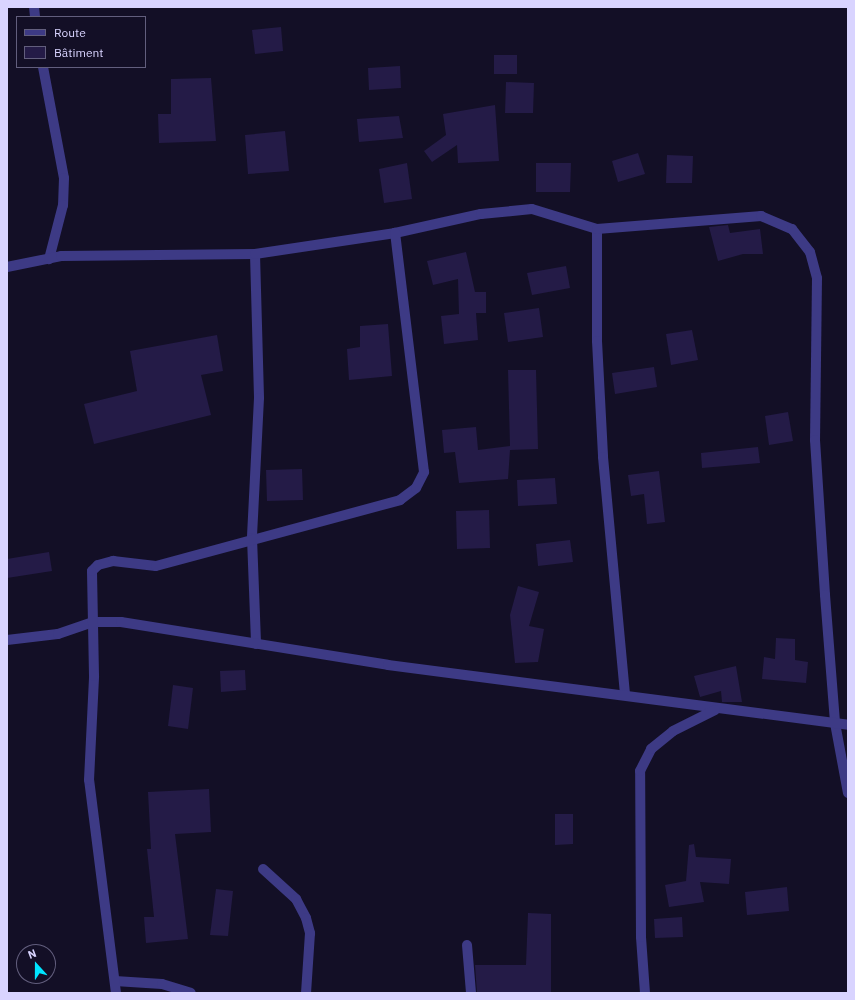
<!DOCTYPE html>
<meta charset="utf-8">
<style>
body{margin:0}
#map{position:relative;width:855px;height:1000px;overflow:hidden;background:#130f26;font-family:"IBM Plex Sans",sans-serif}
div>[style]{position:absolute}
.building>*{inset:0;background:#241b47}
.minor>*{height:10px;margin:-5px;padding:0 5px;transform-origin:5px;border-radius:5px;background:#3d3a85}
span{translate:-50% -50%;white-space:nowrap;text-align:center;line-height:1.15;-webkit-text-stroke:4px #130f26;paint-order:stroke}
.frame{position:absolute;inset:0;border:8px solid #d9d4ff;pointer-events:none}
.legend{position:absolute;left:16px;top:16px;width:130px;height:52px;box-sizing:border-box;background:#130f26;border:1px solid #625e7d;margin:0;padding:5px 7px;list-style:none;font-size:12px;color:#d9d4ff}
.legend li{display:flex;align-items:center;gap:8px;height:20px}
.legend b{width:20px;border:1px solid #625e7d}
.north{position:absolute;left:16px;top:944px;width:40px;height:40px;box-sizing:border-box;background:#130f26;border:1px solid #625e7d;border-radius:50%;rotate:339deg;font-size:11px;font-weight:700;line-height:16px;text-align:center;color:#d9d4ff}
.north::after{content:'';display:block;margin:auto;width:14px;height:18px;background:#00e5ff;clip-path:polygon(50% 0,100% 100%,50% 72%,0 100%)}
</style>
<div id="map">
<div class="building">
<i style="clip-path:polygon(281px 27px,283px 51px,255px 54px,252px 30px)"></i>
<i style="clip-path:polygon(494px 55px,517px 55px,517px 74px,494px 74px)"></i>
<i style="clip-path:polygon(400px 66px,401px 88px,369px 90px,368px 68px)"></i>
<i style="clip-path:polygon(211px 78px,216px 141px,159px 143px,158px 114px,171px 114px,171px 79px)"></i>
<i style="clip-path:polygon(506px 82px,534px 83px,533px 113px,505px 113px)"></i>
<i style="clip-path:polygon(495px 105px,499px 161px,458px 163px,457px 145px,432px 162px,424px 151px,446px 135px,443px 114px)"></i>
<i style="clip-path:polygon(399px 116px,403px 138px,359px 142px,357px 119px)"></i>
<i style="clip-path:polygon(285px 131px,289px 171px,248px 174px,245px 135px)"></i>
<i style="clip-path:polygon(638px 153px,645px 174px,618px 182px,612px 161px)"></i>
<i style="clip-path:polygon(667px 155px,693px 156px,692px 183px,666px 183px)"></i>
<i style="clip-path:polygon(407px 163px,412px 199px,384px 203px,379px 169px)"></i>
<i style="clip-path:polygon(536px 163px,571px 163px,570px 192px,536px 192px)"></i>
<i style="clip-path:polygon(728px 225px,730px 233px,760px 229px,763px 254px,743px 254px,718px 261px,709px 227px)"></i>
<i style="clip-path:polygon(466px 252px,475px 292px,486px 292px,486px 313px,476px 313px,478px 340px,444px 344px,441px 316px,459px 314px,458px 279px,433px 285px,427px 261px)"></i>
<i style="clip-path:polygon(566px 266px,570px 288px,532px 295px,527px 273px)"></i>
<i style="clip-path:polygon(539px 308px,543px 337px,508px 342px,504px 313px)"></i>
<i style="clip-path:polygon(388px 324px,392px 376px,349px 380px,347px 349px,360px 347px,360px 326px)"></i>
<i style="clip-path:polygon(692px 330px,698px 360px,671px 365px,666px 334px)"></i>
<i style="clip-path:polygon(217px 335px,223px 371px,201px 375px,211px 415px,94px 444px,84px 404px,137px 391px,130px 351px)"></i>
<i style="clip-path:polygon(654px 367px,657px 387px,615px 394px,612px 373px)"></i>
<i style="clip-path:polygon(508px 370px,536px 370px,538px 449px,510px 450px,508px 479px,459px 483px,455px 452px,444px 453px,442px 430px,476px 427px,478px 450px,510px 446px)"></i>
<i style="clip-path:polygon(788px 412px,793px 441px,769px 445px,765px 416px)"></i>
<i style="clip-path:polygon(758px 447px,760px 463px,702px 468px,701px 453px)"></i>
<i style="clip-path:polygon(302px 469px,303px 500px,267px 501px,266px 470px)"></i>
<i style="clip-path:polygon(659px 471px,665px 522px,647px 524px,644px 494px,631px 496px,628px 475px)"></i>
<i style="clip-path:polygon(555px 478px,557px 504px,518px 506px,517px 480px)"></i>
<i style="clip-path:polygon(489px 510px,490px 548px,457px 549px,456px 511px)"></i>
<i style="clip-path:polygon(570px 540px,573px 562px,538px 566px,536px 544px)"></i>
<i style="clip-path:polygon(49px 552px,52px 571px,7px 578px,7px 559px)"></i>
<i style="clip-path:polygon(518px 586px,539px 592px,529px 626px,544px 629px,538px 662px,515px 663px,510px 615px)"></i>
<i style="clip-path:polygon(776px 638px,795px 639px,795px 660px,808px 662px,806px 683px,762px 679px,764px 657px,775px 659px)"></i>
<i style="clip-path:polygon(736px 666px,742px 702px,722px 702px,721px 691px,700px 697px,694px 676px)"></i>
<i style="clip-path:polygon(245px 670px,246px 690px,221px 692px,220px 671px)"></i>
<i style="clip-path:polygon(173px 685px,193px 688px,188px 729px,168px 726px)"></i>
<i style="clip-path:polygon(209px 789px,211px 832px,175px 834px,188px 939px,146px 943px,144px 917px,154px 917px,147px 849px,151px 849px,148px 792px)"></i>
<i style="clip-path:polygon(555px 814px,573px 814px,573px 844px,555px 845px)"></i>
<i style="clip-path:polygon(694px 844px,696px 857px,731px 859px,729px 884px,700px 882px,704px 902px,669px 907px,665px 885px,686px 881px,689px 845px)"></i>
<i style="clip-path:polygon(787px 887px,789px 911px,747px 915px,745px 892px)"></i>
<i style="clip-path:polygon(216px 889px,233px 891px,228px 936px,210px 935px)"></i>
<i style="clip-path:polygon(528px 913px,551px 914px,551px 993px,477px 993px,475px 965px,526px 965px)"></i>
<i style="clip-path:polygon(682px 917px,683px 937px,655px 938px,654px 919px)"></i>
</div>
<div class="minor">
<i style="left:34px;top:7px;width:10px;rotate:84deg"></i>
<i style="left:43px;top:67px;width:113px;rotate:79.3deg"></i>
<i style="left:64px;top:178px;width:27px;rotate:92deg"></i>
<i style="left:63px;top:205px;width:56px;rotate:104.5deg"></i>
<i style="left:597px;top:229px;width:112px;rotate:90deg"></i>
<i style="left:597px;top:341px;width:116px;rotate:87deg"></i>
<i style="left:603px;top:457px;width:238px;rotate:84.7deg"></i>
<i style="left:255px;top:254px;width:144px;rotate:88.4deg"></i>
<i style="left:259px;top:398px;width:140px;rotate:92.9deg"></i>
<i style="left:252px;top:538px;width:106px;rotate:87.8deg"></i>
<i style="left:7px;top:267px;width:55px;rotate:-11.5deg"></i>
<i style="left:61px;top:256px;width:194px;rotate:-0.6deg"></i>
<i style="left:255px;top:254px;width:142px;rotate:-8.5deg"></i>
<i style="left:395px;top:233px;width:88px;rotate:-12.5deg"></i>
<i style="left:481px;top:214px;width:51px;rotate:-5.6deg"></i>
<i style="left:532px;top:209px;width:68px;rotate:17.1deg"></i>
<i style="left:597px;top:229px;width:165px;rotate:-4.5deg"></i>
<i style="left:761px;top:216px;width:34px;rotate:23deg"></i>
<i style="left:792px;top:229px;width:29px;rotate:52deg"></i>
<i style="left:810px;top:252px;width:27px;rotate:75deg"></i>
<i style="left:817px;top:278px;width:162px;rotate:90.7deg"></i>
<i style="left:815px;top:440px;width:155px;rotate:86.3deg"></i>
<i style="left:825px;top:595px;width:128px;rotate:85.5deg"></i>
<i style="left:835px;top:723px;width:71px;rotate:79.5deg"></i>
<i style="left:7px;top:640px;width:51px;rotate:-6.7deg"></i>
<i style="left:58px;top:634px;width:37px;rotate:-19deg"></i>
<i style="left:93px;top:622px;width:28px"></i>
<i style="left:121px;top:622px;width:270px;rotate:9.1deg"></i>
<i style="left:388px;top:665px;width:464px;rotate:7.4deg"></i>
<i style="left:263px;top:869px;width:45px;rotate:42.3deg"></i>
<i style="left:296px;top:899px;width:21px;rotate:62deg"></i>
<i style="left:306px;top:918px;width:16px;rotate:75deg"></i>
<i style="left:310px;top:933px;width:60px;rotate:93.8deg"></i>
<i style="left:467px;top:945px;width:48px;rotate:85.2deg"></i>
<i style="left:115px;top:981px;width:47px;rotate:3.7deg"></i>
<i style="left:162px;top:984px;width:30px;rotate:17deg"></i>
<i style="left:116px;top:993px;width:215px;rotate:-97.2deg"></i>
<i style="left:89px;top:780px;width:104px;rotate:-87.2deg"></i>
<i style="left:94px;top:676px;width:105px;rotate:-91.1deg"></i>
<i style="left:92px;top:571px;width:8px;rotate:-45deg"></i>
<i style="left:98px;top:565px;width:16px;rotate:-15deg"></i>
<i style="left:113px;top:561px;width:43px;rotate:6.6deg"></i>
<i style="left:156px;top:566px;width:253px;rotate:-15.1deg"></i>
<i style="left:400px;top:500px;width:20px;rotate:-37deg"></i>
<i style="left:416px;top:488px;width:18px;rotate:-63deg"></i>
<i style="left:424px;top:472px;width:241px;rotate:-96.9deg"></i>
<i style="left:645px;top:993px;width:56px;rotate:-94.1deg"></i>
<i style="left:641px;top:937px;width:166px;rotate:-90.3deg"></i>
<i style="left:640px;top:771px;width:25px;rotate:-63deg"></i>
<i style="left:651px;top:749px;width:28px;rotate:-39deg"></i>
<i style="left:673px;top:731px;width:47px;rotate:-26.6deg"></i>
</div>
<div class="frame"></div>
<ul class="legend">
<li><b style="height:5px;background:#3d3a85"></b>Route</li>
<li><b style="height:11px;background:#241b47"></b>Bâtiment</li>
</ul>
<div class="north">N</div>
</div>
